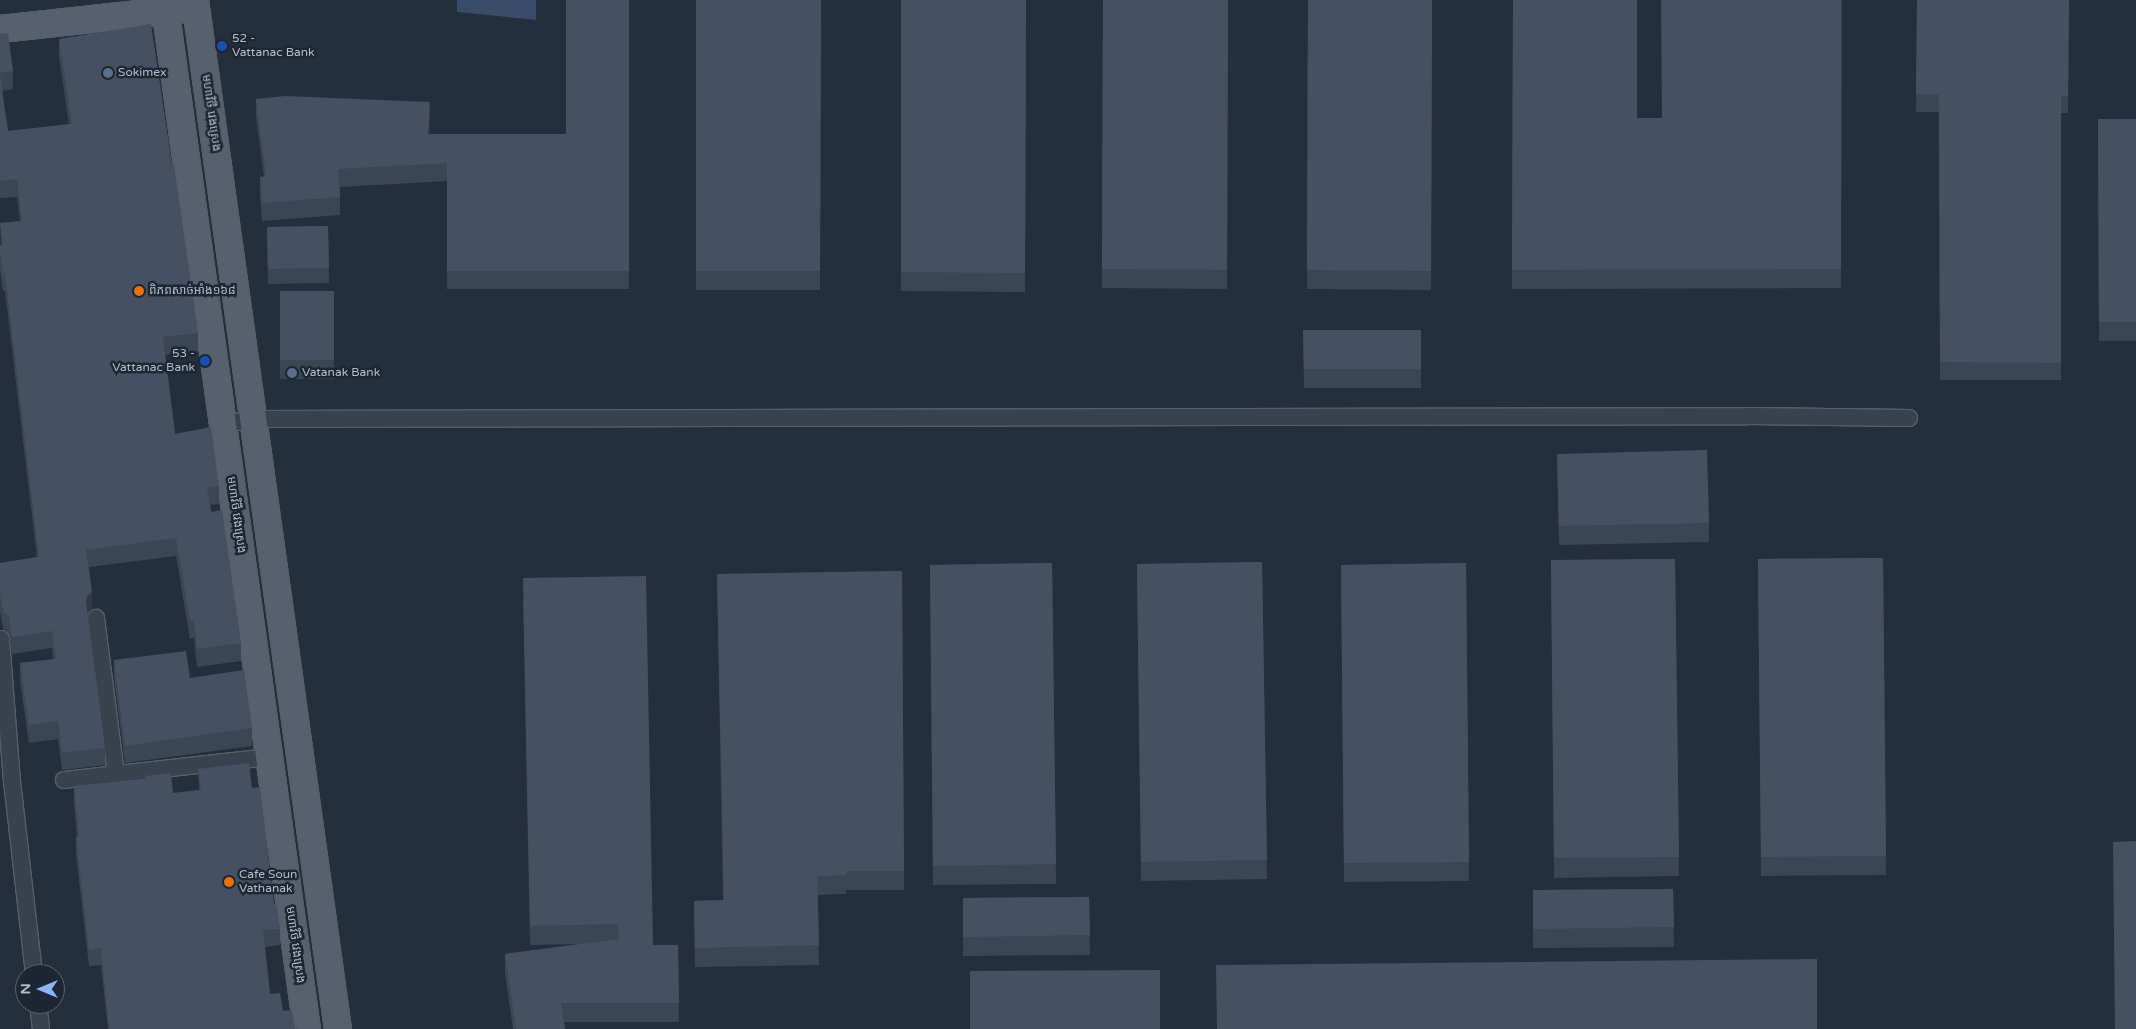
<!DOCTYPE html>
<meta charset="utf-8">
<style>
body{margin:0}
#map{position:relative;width:2136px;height:1029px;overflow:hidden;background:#242f3e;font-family:"Varela Round","Noto Sans Khmer",sans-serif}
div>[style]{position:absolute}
.water>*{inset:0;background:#394c67}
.roads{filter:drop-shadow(1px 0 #565f6c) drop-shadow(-1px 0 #565f6c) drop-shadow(0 1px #565f6c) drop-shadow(0 -1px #565f6c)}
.minor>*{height:16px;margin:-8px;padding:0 8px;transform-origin:8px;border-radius:8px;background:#38414e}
.primary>*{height:26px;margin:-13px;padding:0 13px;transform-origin:13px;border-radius:13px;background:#56606e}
.wall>*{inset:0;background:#3b4654}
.shaded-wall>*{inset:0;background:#303945}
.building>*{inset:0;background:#455162}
.dots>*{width:14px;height:14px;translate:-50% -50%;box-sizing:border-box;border:2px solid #1d2633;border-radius:50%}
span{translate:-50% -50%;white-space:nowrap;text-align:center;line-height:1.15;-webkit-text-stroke:5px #1d2633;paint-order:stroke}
.poi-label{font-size:12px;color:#b4bcc9}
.left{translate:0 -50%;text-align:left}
.right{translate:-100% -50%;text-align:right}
.street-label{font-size:12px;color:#b4bcc9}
.north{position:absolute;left:15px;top:964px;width:50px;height:50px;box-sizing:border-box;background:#1d2633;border:1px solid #59626f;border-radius:50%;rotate:270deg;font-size:14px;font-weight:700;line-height:20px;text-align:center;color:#b4bcc9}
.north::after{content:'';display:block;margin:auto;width:18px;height:22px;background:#8ab4f8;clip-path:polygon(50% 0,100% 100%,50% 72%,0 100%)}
</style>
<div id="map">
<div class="water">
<i style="clip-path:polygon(457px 0,536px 0,536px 20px,457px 12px)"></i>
</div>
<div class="roads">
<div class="minor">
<i style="left:224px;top:424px;width:30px;rotate:-9deg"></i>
<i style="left:254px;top:419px;width:1495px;rotate:-0.11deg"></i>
<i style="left:1749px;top:416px;width:160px;rotate:0.7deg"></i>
<i style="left:96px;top:618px;width:157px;rotate:82.7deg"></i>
<i style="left:1px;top:639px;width:142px;rotate:85.6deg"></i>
<i style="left:12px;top:781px;width:194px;rotate:83.5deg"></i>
<i style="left:64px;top:780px;width:205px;rotate:-6.4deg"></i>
<i style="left:38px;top:1004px;width:25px;rotate:83deg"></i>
</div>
<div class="primary">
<i style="left:164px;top:0;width:1039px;rotate:82.09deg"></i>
<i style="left:195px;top:0;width:1039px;rotate:82.09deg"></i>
<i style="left:0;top:29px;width:184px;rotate:-6.2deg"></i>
</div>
</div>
<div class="wall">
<i style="clip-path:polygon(629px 0,629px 289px,447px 289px,447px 181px,340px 187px,340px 215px,262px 221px,260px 195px,260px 177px,264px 177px,256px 117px,256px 99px,430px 120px,429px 134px,566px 134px)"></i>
<i style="clip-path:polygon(696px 0,821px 0,820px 290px,696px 290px)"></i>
<i style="clip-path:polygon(901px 0,1026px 0,1025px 292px,901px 291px)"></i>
<i style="clip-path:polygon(1103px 0,1228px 0,1227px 289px,1102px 288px)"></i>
<i style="clip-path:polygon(1308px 0,1432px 0,1431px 290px,1307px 289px)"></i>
<i style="clip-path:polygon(1513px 0,1637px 118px,1662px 118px,1842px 0,1841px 288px,1512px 289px)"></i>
<i style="clip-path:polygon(1917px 0,2069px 0,2068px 113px,2061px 113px,2061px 380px,1940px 380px,1939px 112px,1916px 112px)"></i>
<i style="clip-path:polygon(0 34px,13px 71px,13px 89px,2px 91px,8px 131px,69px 124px,59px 57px,59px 39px,198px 333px,198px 351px,165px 355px,175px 434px,219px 486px,219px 504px,210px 505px,241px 643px,241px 661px,197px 667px,194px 638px,190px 639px,176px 556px,89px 567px,92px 609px,88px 613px,105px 748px,105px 765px,62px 770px,58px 739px,29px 743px,20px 681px,20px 663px,53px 659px,52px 648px,12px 654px,9px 634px,3px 629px,0 611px,0 563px,37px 557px,5px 291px,3px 291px,0 270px,0 245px,1px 245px,0 223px,20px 221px,17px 197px,0 198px)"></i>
<i style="clip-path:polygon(2098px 119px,2136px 119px,2136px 341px,2099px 341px)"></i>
<i style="clip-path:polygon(328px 226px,329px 283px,268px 284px,267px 227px)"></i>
<i style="clip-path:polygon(280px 291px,334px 291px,334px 379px,280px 379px)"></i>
<i style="clip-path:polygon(1303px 330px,1421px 330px,1421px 388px,1304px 388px)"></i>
<i style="clip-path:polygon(1557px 454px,1709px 523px,1709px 542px,1559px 545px)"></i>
<i style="clip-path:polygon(1883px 558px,1886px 875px,1761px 876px,1758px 559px)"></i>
<i style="clip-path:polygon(1675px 559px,1679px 876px,1554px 878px,1551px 560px)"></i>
<i style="clip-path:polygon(1262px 562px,1267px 879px,1141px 881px,1137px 564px)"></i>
<i style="clip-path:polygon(1052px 563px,1056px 884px,933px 885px,930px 565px)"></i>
<i style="clip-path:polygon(1466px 563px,1469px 881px,1344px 882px,1341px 565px)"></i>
<i style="clip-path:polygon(902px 571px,904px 890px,846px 890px,846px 894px,818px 895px,819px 965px,695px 967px,694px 901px,723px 900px,717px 574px)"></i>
<i style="clip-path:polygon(523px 597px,653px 945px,678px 945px,679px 1022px,564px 1022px,565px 1029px,513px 1029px,505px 973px,505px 954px,581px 944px,530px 945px)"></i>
<i style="clip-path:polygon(114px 660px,190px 678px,252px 728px,252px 746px,125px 763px,114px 678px)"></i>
<i style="clip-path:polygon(198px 769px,252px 788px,274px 903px,280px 929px,280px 945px,265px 947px,270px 994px,295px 1029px,299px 1029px,108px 1029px,101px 965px,89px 966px,76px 854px,76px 837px,77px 837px,74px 802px,74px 786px,173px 793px,199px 790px)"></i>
<i style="clip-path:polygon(1673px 889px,1674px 947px,1533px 948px,1533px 890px)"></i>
<i style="clip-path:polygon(1089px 897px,1090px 955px,963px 956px,963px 898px)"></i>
</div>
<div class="shaded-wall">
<i style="clip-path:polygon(430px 102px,430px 120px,428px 152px,428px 134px)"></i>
<i style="clip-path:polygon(92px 591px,92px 609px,87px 614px,86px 602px,87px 596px)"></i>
</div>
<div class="building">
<i style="clip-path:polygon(566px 0,629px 0,629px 271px,447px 271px,447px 163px,338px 169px,340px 197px,262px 203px,260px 177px,266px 176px,256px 99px,285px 96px,430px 102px,428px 134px,566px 134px)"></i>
<i style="clip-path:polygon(696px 0,821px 0,820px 271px,696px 271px)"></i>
<i style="clip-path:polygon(901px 0,1026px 0,1025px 273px,901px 272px)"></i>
<i style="clip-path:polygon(1103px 0,1228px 0,1227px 270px,1102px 269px)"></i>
<i style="clip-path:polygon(1308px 0,1432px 0,1431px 271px,1307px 270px)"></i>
<i style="clip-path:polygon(1513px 0,1637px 0,1637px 118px,1662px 118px,1661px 0,1841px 0,1841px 269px,1512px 270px)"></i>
<i style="clip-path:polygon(1917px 0,2069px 0,2068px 96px,2061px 96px,2061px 363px,1940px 362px,1939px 95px,1916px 94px)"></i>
<i style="clip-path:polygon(151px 24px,170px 151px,172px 165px,174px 165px,198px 333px,163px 337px,175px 434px,211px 427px,219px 486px,207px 488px,211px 512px,222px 510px,241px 643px,197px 649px,194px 620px,190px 621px,176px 538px,86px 550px,92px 591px,87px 596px,86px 602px,105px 748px,62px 753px,58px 721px,29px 725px,20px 663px,56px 659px,52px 631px,12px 637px,9px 616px,3px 612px,0 593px,0 563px,39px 557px,5px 273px,3px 274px,0 252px,0 245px,3px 245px,0 223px,22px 221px,17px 179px,0 181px,0 76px,8px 131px,72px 124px,59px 39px)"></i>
<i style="clip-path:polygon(8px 33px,13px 71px,0 73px,0 34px)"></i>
<i style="clip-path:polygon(2098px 119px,2136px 119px,2136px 322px,2099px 322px)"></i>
<i style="clip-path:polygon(328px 226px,329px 268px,268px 269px,267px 227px)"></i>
<i style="clip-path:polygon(280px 291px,334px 291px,334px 360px,280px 360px)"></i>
<i style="clip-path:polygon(1303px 330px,1421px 330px,1421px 369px,1304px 369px)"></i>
<i style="clip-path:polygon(1707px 450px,1709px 523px,1559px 526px,1557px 454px)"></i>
<i style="clip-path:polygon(1883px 558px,1886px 856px,1761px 857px,1758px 559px)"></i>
<i style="clip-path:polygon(1675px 559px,1679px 857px,1554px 858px,1551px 560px)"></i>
<i style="clip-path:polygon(1262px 562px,1267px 860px,1141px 862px,1137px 564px)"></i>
<i style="clip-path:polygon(1052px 563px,1056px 864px,933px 866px,930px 565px)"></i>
<i style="clip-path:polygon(1466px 563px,1469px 862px,1344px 863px,1341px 565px)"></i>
<i style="clip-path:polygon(902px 571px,904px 871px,846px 871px,846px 875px,817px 876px,819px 945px,695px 948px,694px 901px,724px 900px,717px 574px)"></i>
<i style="clip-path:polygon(646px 576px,653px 945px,678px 945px,679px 1003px,561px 1003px,565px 1029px,516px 1029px,505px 954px,619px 939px,618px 924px,530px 926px,523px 578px)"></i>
<i style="clip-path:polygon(186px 651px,190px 678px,244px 670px,252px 728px,125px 746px,114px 660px)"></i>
<i style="clip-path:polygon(249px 763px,252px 788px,260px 787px,274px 903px,277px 906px,280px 929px,263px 930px,270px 994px,280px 993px,283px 1011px,292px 1010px,295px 1029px,298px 1028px,299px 1029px,109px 1029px,101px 948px,89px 950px,76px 837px,79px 837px,74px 786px,146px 779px,145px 776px,171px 773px,173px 793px,201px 790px,198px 769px)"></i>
<i style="clip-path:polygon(2136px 841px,2136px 1029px,2115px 1029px,2113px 842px)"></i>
<i style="clip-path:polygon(1673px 889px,1674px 927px,1533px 929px,1533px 890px)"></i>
<i style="clip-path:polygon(1089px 897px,1090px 935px,963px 937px,963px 898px)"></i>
<i style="clip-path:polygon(1817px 959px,1817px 1029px,1217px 1029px,1216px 965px)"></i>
<i style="clip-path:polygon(1160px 970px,1160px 1029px,970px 1029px,970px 971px)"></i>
</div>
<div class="dots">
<i style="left:222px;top:46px;background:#1a4fb4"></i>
<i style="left:108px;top:73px;background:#5c6f8a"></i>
<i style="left:139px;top:291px;background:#e8710a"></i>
<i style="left:205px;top:361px;background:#1a4fb4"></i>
<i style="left:292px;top:373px;background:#5c6f8a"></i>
<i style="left:229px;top:882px;background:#e8710a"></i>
</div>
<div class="poi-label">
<span class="left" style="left:232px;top:46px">52 -<br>Vattanac Bank</span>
<span class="left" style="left:118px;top:73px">Sokimex</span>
<span class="left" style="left:149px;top:291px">ពិភពសាច់អាំង១៦៨</span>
<span class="right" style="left:195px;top:361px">53 -<br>Vattanac Bank</span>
<span class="left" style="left:302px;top:373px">Vatanak Bank</span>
<span class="left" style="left:239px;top:882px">Cafe Soun<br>Vathanak</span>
</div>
<div class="street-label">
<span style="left:211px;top:113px;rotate:82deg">មហាវិថី វេងស្រេង</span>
<span style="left:236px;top:515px;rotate:82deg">មហាវិថី វេងស្រេង</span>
<span style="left:295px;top:945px;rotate:82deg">មហាវិថី វេងស្រេង</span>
</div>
<div class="north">N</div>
</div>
